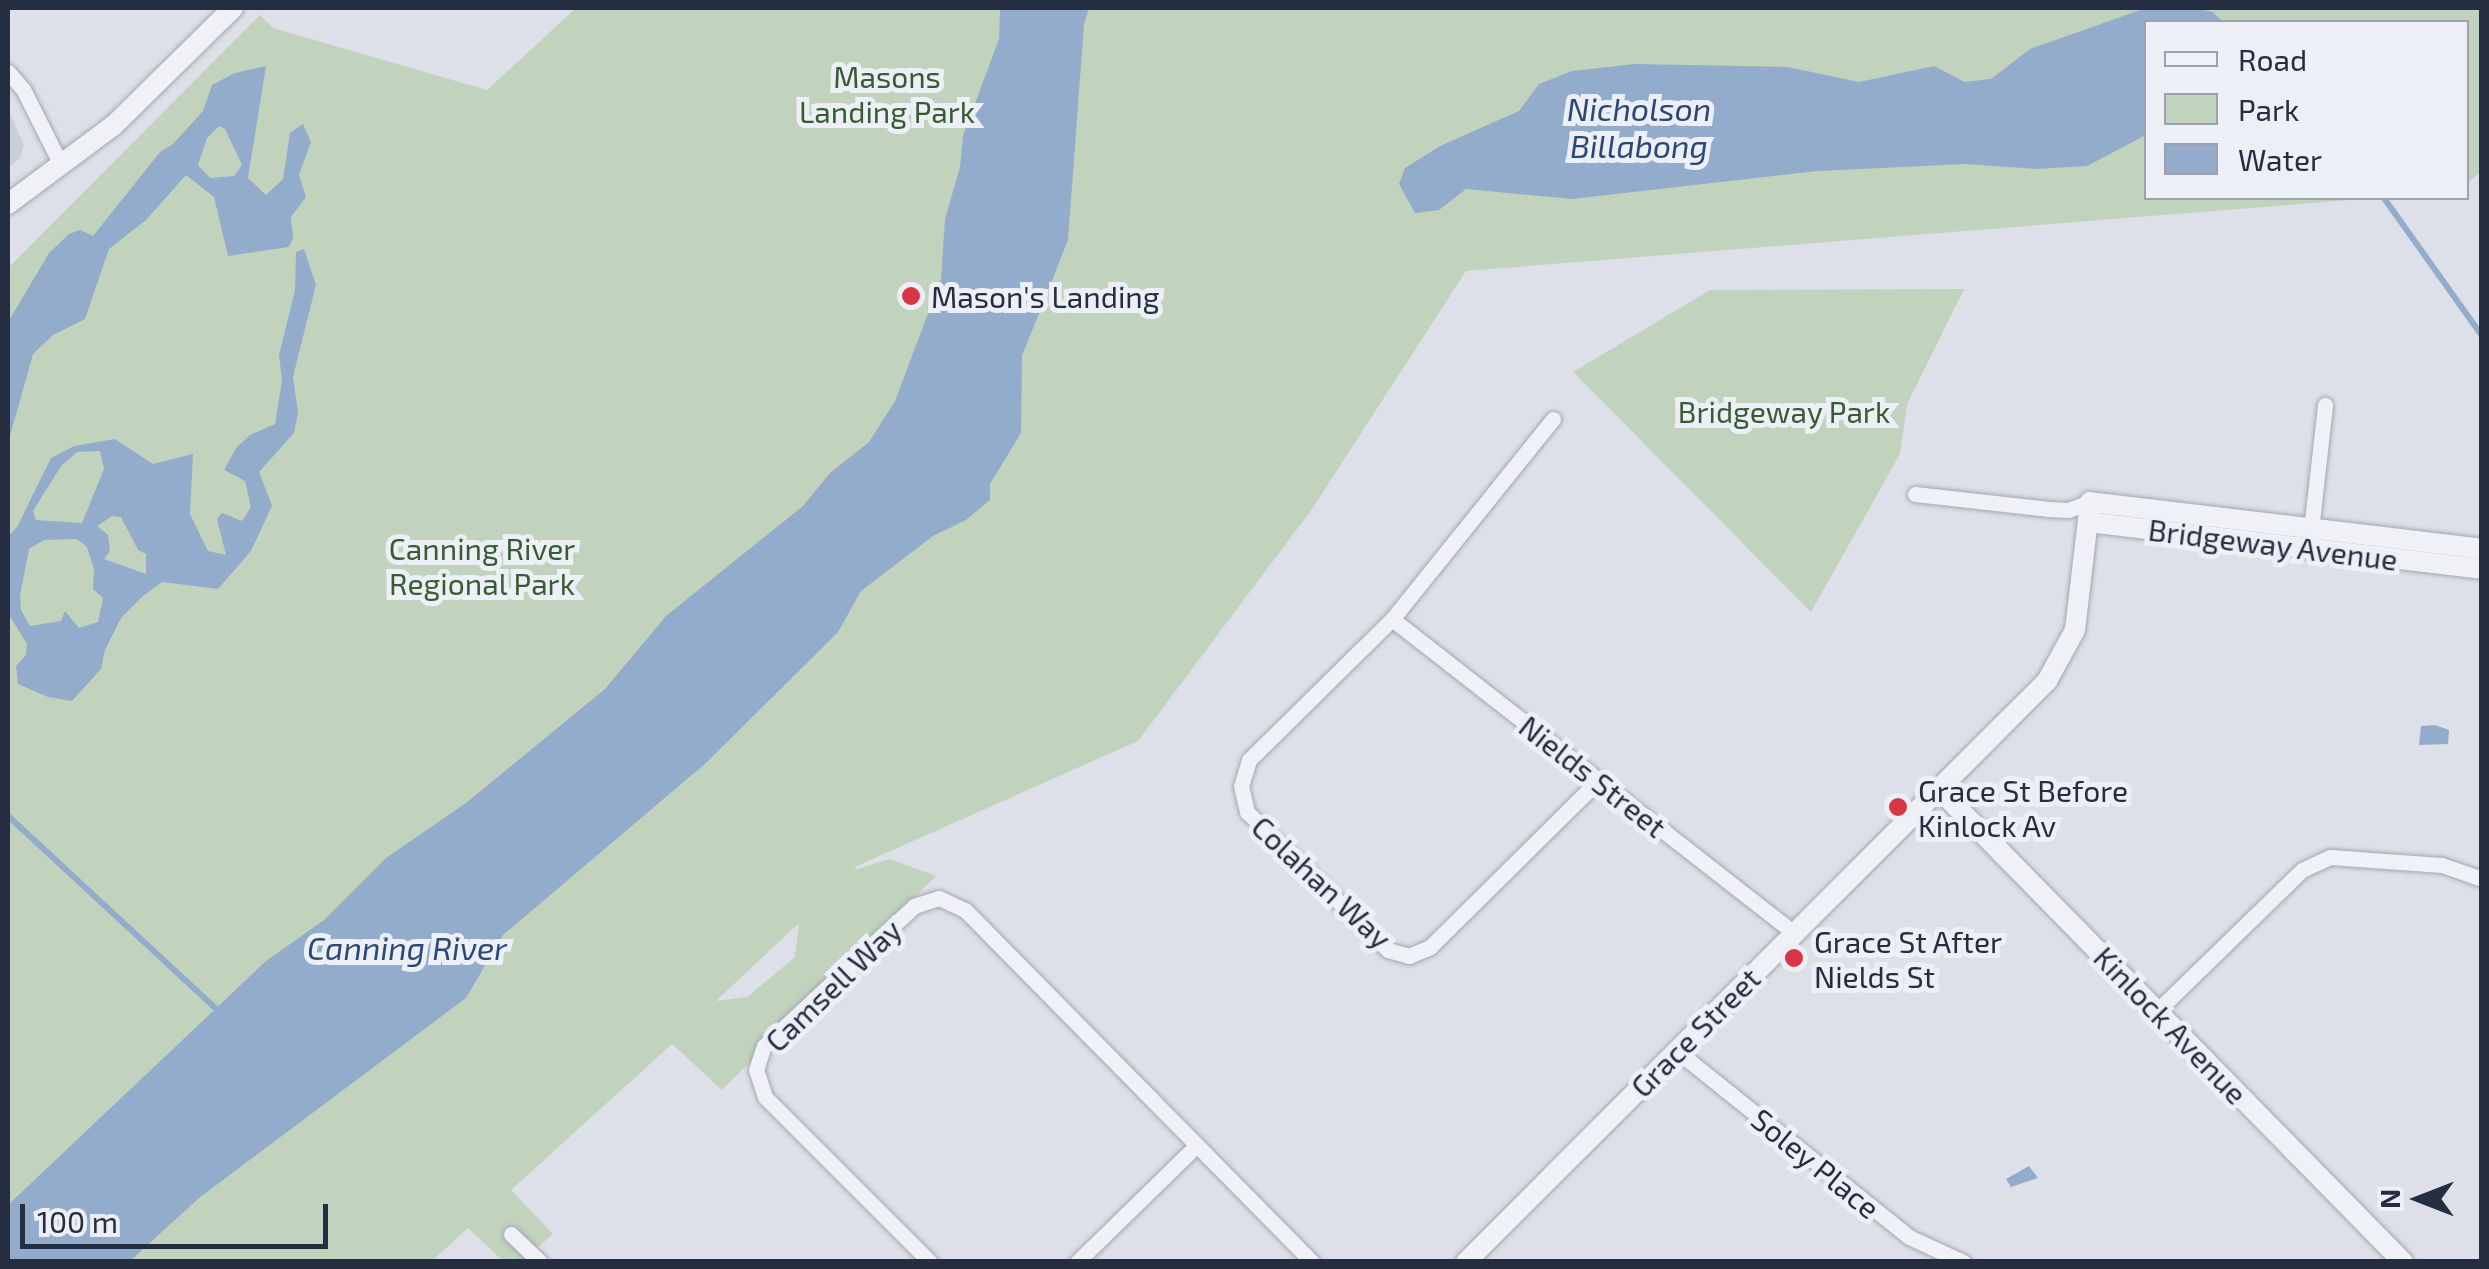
<!DOCTYPE html>
<html>
<head>
<meta charset="utf-8">
<style>
	body { margin:0 }
	#map { position:relative; width:2489px; height:1269px; overflow:hidden; background:#dde0e8; font-family:"Exo 2",sans-serif }
	div>[style] { position:absolute }
	.built>* { inset:0; background:#cacfda }
	.green>* { inset:0; background:#c1d3bd }
	.water>* { inset:0; background:#94accb }
	.stream>* { height:6px; margin:-3px; padding:0 3px; transform-origin:3px; border-radius:3px; background:#94accb }
	.roads { filter:drop-shadow(0 0 2px #a2a7b2) drop-shadow(0 0 2px #a2a7b2) }
	.minor>* { height:15px; margin:-7.5px; padding:0 7.5px; transform-origin:7.5px; border-radius:7.5px; background:#f0f1f6 }
	.tertiary>* { height:20px; margin:-10px; padding:0 10px; transform-origin:10px; border-radius:10px; background:#f0f1f6 }
	.dots>* { width:28px; height:28px; translate:-50% -50%; box-sizing:border-box; border:5px solid #eceff6; border-radius:50% }
	span { translate:-50% -50%; white-space:nowrap; text-align:center; line-height:1.15; -webkit-text-stroke:10px #eceff6; paint-order:stroke }
	.park-label { font-size:30px; color:#375c31 }
	.poi-label { font-size:30px; color:#252d40 }
	.left { translate:0 -50%; text-align:left }
	.street-label { font-size:30px; color:#252d40 }
	.water-label { font-size:32px; color:#2c4976; font-style:italic }
	.frame { position:absolute; inset:0; border:10px solid #252d40; pointer-events:none }
	.legend { position:absolute; left:2144px; top:20px; width:325px; height:180px; box-sizing:border-box; background:#eceff6; border:2px solid #9ca1ad; margin:0; padding:12px 18px; list-style:none; font-size:30px; color:#252d40 }
	.legend li { display:flex; align-items:center; gap:20px; height:50px }
	.legend b { width:50px; border:2px solid #9ca1ad }
	.north { position:absolute; left:2369px; top:1149px; width:100px; height:100px; -webkit-text-stroke:8px #eceff6; paint-order:stroke; rotate:270deg; font-size:28px; font-weight:700; line-height:40px; text-align:center; color:#252d40 }
	.north::after { content:''; display:block; margin:auto; width:35px; height:45px; background:#252d40; clip-path:polygon(50% 0,100% 100%,50% 72%,0 100%) }
	.scale { position:absolute; left:20px; top:1204px; width:308px; height:45px; box-sizing:border-box; border:5px solid #252d40; border-top:0; padding-left:12px; font-size:30px; line-height:35px; white-space:nowrap; color:#252d40; -webkit-text-stroke:8px #eceff6; paint-order:stroke }
</style>
</head>
<body>
<div id="map">
	<div class="built">
		<div style="clip-path:polygon(8px 109px,24px 145px,20px 158px,8px 169px)"></div>
	</div>
	<div class="green">
		<div style="clip-path:polygon(evenodd,576px 8px,2481px 8px,2481px 171px,2467px 184px,2466px 22px,2146px 22px,2146px 198px,2375px 198px,1466px 271px,1312px 509px,1138px 741px,857px 866px,854px 870px,890px 859px,936px 876px,722px 1090px,672px 1044px,511px 1190px,553px 1234px,522px 1261px,503px 1261px,468px 1228px,432px 1261px,8px 1261px,8px 268px,260px 15px,273px 28px,487px 90px,576px 8px,799px 923px,795px 957px,747px 997px,716px 1001px,799px 923px)"></div>
		<div style="clip-path:polygon(1964px 289px,1907px 404px,1900px 454px,1811px 612px,1573px 372px,1710px 290px)"></div>
	</div>
	<div class="water">
		<div style="clip-path:polygon(1000px 8px,1089px 8px,1084px 25px,1068px 240px,1022px 356px,1021px 433px,990px 484px,990px 500px,966px 520px,933px 536px,861px 591px,838px 632px,706px 763px,503px 935px,466px 998px,199px 1198px,130px 1261px,8px 1261px,8px 1205px,266px 961px,324px 920px,386px 858px,466px 803px,605px 689px,666px 616px,803px 506px,830px 473px,869px 442px,895px 401px,941px 279px,945px 219px,960px 167px,963px 136px,999px 39px)"></div>
		<div style="clip-path:polygon(2146px 8px,2195px 8px,2213px 12px,2223px 22px,2146px 22px,2146px 135px,2087px 166px,2036px 169px,1965px 164px,1818px 171px,1572px 199px,1466px 189px,1439px 210px,1415px 213px,1399px 184px,1405px 168px,1440px 146px,1519px 111px,1539px 84px,1572px 71px,1635px 64px,1788px 67px,1859px 82px,1934px 66px,1965px 82px,1991px 79px,2030px 49px)"></div>
		<div style="clip-path:polygon(evenodd,266px 66px,248px 178px,266px 195px,283px 179px,290px 133px,303px 124px,311px 142px,299px 175px,306px 197px,291px 217px,293px 238px,289px 247px,228px 256px,214px 197px,186px 175px,146px 220px,109px 249px,85px 319px,53px 335px,33px 354px,8px 443px,8px 322px,49px 253px,69px 234px,80px 230px,93px 236px,160px 152px,173px 144px,203px 111px,212px 85px,235px 73px,266px 66px,219px 126px,225px 129px,242px 165px,234px 176px,210px 178px,198px 165px,207px 138px,219px 126px)"></div>
		<div style="clip-path:polygon(evenodd,304px 249px,316px 285px,293px 377px,298px 413px,294px 433px,259px 472px,272px 506px,251px 551px,218px 589px,162px 582px,143px 596px,121px 618px,105px 650px,101px 669px,72px 701px,48px 697px,18px 684px,16px 666px,26px 655px,27px 644px,8px 613px,8px 537px,17px 527px,51px 458px,74px 446px,115px 439px,153px 464px,193px 454px,190px 514px,208px 551px,226px 555px,217px 519px,222px 513px,242px 521px,251px 507px,245px 481px,224px 470px,236px 448px,250px 435px,275px 424px,282px 381px,279px 355px,295px 290px,296px 252px,304px 249px,100px 451px,104px 469px,82px 523px,36px 520px,33px 511px,61px 466px,77px 452px,100px 451px,304px 249px,112px 516px,121px 517px,138px 550px,146px 554px,146px 574px,104px 559px,110px 551px,108px 535px,97px 526px,112px 516px,304px 249px,77px 539px,87px 547px,94px 570px,93px 589px,103px 598px,98px 622px,79px 628px,65px 611px,61px 621px,30px 626px,21px 610px,20px 596px,29px 549px,44px 540px,77px 539px)"></div>
		<div style="clip-path:polygon(2435px 725px,2449px 730px,2448px 744px,2419px 745px,2421px 726px)"></div>
		<div style="clip-path:polygon(2029px 1166px,2038px 1178px,2011px 1187px,2006px 1179px)"></div>
	</div>
	<div class="stream">
		<div style="left:2384px;top:198px;width:169px;rotate:54.6deg"></div>
		<div style="left:8px;top:816px;width:289px;rotate:42.8deg"></div>
	</div>
	<div class="roads">
		<div class="minor">
			<div style="left:8px;top:72px;width:23px;rotate:49deg"></div>
			<div style="left:23px;top:89px;width:83px;rotate:63.4deg"></div>
			<div style="left:1553px;top:419px;width:257px;rotate:128.8deg"></div>
			<div style="left:1392px;top:619px;width:201px;rotate:135.4deg"></div>
			<div style="left:1249px;top:760px;width:27px;rotate:107deg"></div>
			<div style="left:1241px;top:786px;width:27px;rotate:77deg"></div>
			<div style="left:1247px;top:812px;width:197px;rotate:44.4deg"></div>
			<div style="left:1388px;top:950px;width:22px;rotate:16deg"></div>
			<div style="left:1409px;top:956px;width:23px;rotate:-23deg"></div>
			<div style="left:1430px;top:947px;width:238px;rotate:-44.7deg"></div>
			<div style="left:1915px;top:494px;width:135px;rotate:6.4deg"></div>
			<div style="left:2049px;top:509px;width:19px;rotate:3deg"></div>
			<div style="left:2068px;top:510px;width:23px;rotate:-20deg"></div>
			<div style="left:2310px;top:539px;width:135px;rotate:-83.6deg"></div>
			<div style="left:1392px;top:619px;width:510px;rotate:37.99deg"></div>
			<div style="left:2157px;top:1011px;width:202px;rotate:-44.2deg"></div>
			<div style="left:2302px;top:870px;width:31px;rotate:-25deg"></div>
			<div style="left:2330px;top:857px;width:112px;rotate:4.1deg"></div>
			<div style="left:2442px;top:865px;width:42px;rotate:19.3deg"></div>
			<div style="left:1677px;top:1051px;width:297px;rotate:38.7deg"></div>
			<div style="left:1909px;top:1237px;width:60px;rotate:24.8deg"></div>
			<div style="left:511px;top:1234px;width:40px;rotate:44deg"></div>
			<div style="left:930px;top:1262px;width:233px;rotate:-135deg"></div>
			<div style="left:765px;top:1097px;width:28px;rotate:-108deg"></div>
			<div style="left:756px;top:1070px;width:25px;rotate:-72deg"></div>
			<div style="left:764px;top:1046px;width:205px;rotate:-43deg"></div>
			<div style="left:914px;top:906px;width:26px;rotate:-18deg"></div>
			<div style="left:939px;top:898px;width:29px;rotate:25deg"></div>
			<div style="left:965px;top:910px;width:494px;rotate:45.4deg"></div>
			<div style="left:1077px;top:1262px;width:166px;rotate:-44.3deg"></div>
		</div>
		<div class="tertiary">
			<div style="left:8px;top:204px;width:132px;rotate:-36.7deg"></div>
			<div style="left:114px;top:125px;width:167px;rotate:-44.5deg"></div>
			<div style="left:2088px;top:522px;width:397px;rotate:6.8deg"></div>
			<div style="left:1939px;top:789px;width:663px;rotate:45.55deg"></div>
			<div style="left:1466px;top:1262px;width:822px;rotate:-45deg"></div>
			<div style="left:2047px;top:681px;width:58px;rotate:-61.2deg"></div>
			<div style="left:2075px;top:630px;width:129px;rotate:-83.3deg"></div>
			<div style="left:2090px;top:502px;width:395px;rotate:6.8deg"></div>
		</div>
	</div>
	<div class="dots">
		<div style="left:911px;top:296px;background:#d83645"></div>
		<div style="left:1898px;top:807px;background:#d83645"></div>
		<div style="left:1794px;top:958px;background:#d83645"></div>
	</div>
	<div class="park-label">
		<span style="left:887px;top:93px">Masons<br>Landing Park</span>
		<span style="left:1784px;top:411px">Bridgeway Park</span>
		<span style="left:482px;top:565px">Canning River<br>Regional Park</span>
	</div>
	<div class="poi-label">
		<span class="left" style="left:931px;top:296px">Mason's Landing</span>
		<span class="left" style="left:1918px;top:807px">Grace St Before<br>Kinlock Av</span>
		<span class="left" style="left:1814px;top:958px">Grace St After<br>Nields St</span>
	</div>
	<div class="street-label">
		<span style="left:2273px;top:544px;rotate:7deg">Bridgeway Avenue</span>
		<span style="left:1593px;top:776px;rotate:38deg">Nields Street</span>
		<span style="left:1322px;top:882px;rotate:43deg">Colahan Way</span>
		<span style="left:833px;top:985px;rotate:-44deg">Camsell Way</span>
		<span style="left:2171px;top:1025px;rotate:46deg">Kinlock Avenue</span>
		<span style="left:1695px;top:1032px;rotate:-45deg">Grace Street</span>
		<span style="left:1816px;top:1163px;rotate:39deg">Soley Place</span>
	</div>
	<div class="water-label">
		<span style="left:1639px;top:127px">Nicholson<br>Billabong</span>
		<span style="left:407px;top:947px">Canning River</span>
	</div>
	<div class="frame"></div>
	<ul class="legend">
	<li><b style="height:12px;background:#f0f1f6"></b>Road</li>
	<li><b style="height:28px;background:#c1d3bd"></b>Park</li>
	<li><b style="height:28px;background:#94accb"></b>Water</li>
	</ul>
	<div class="north">N</div>
	<div class="scale">100 m</div>
</div>
</body>
</html>
